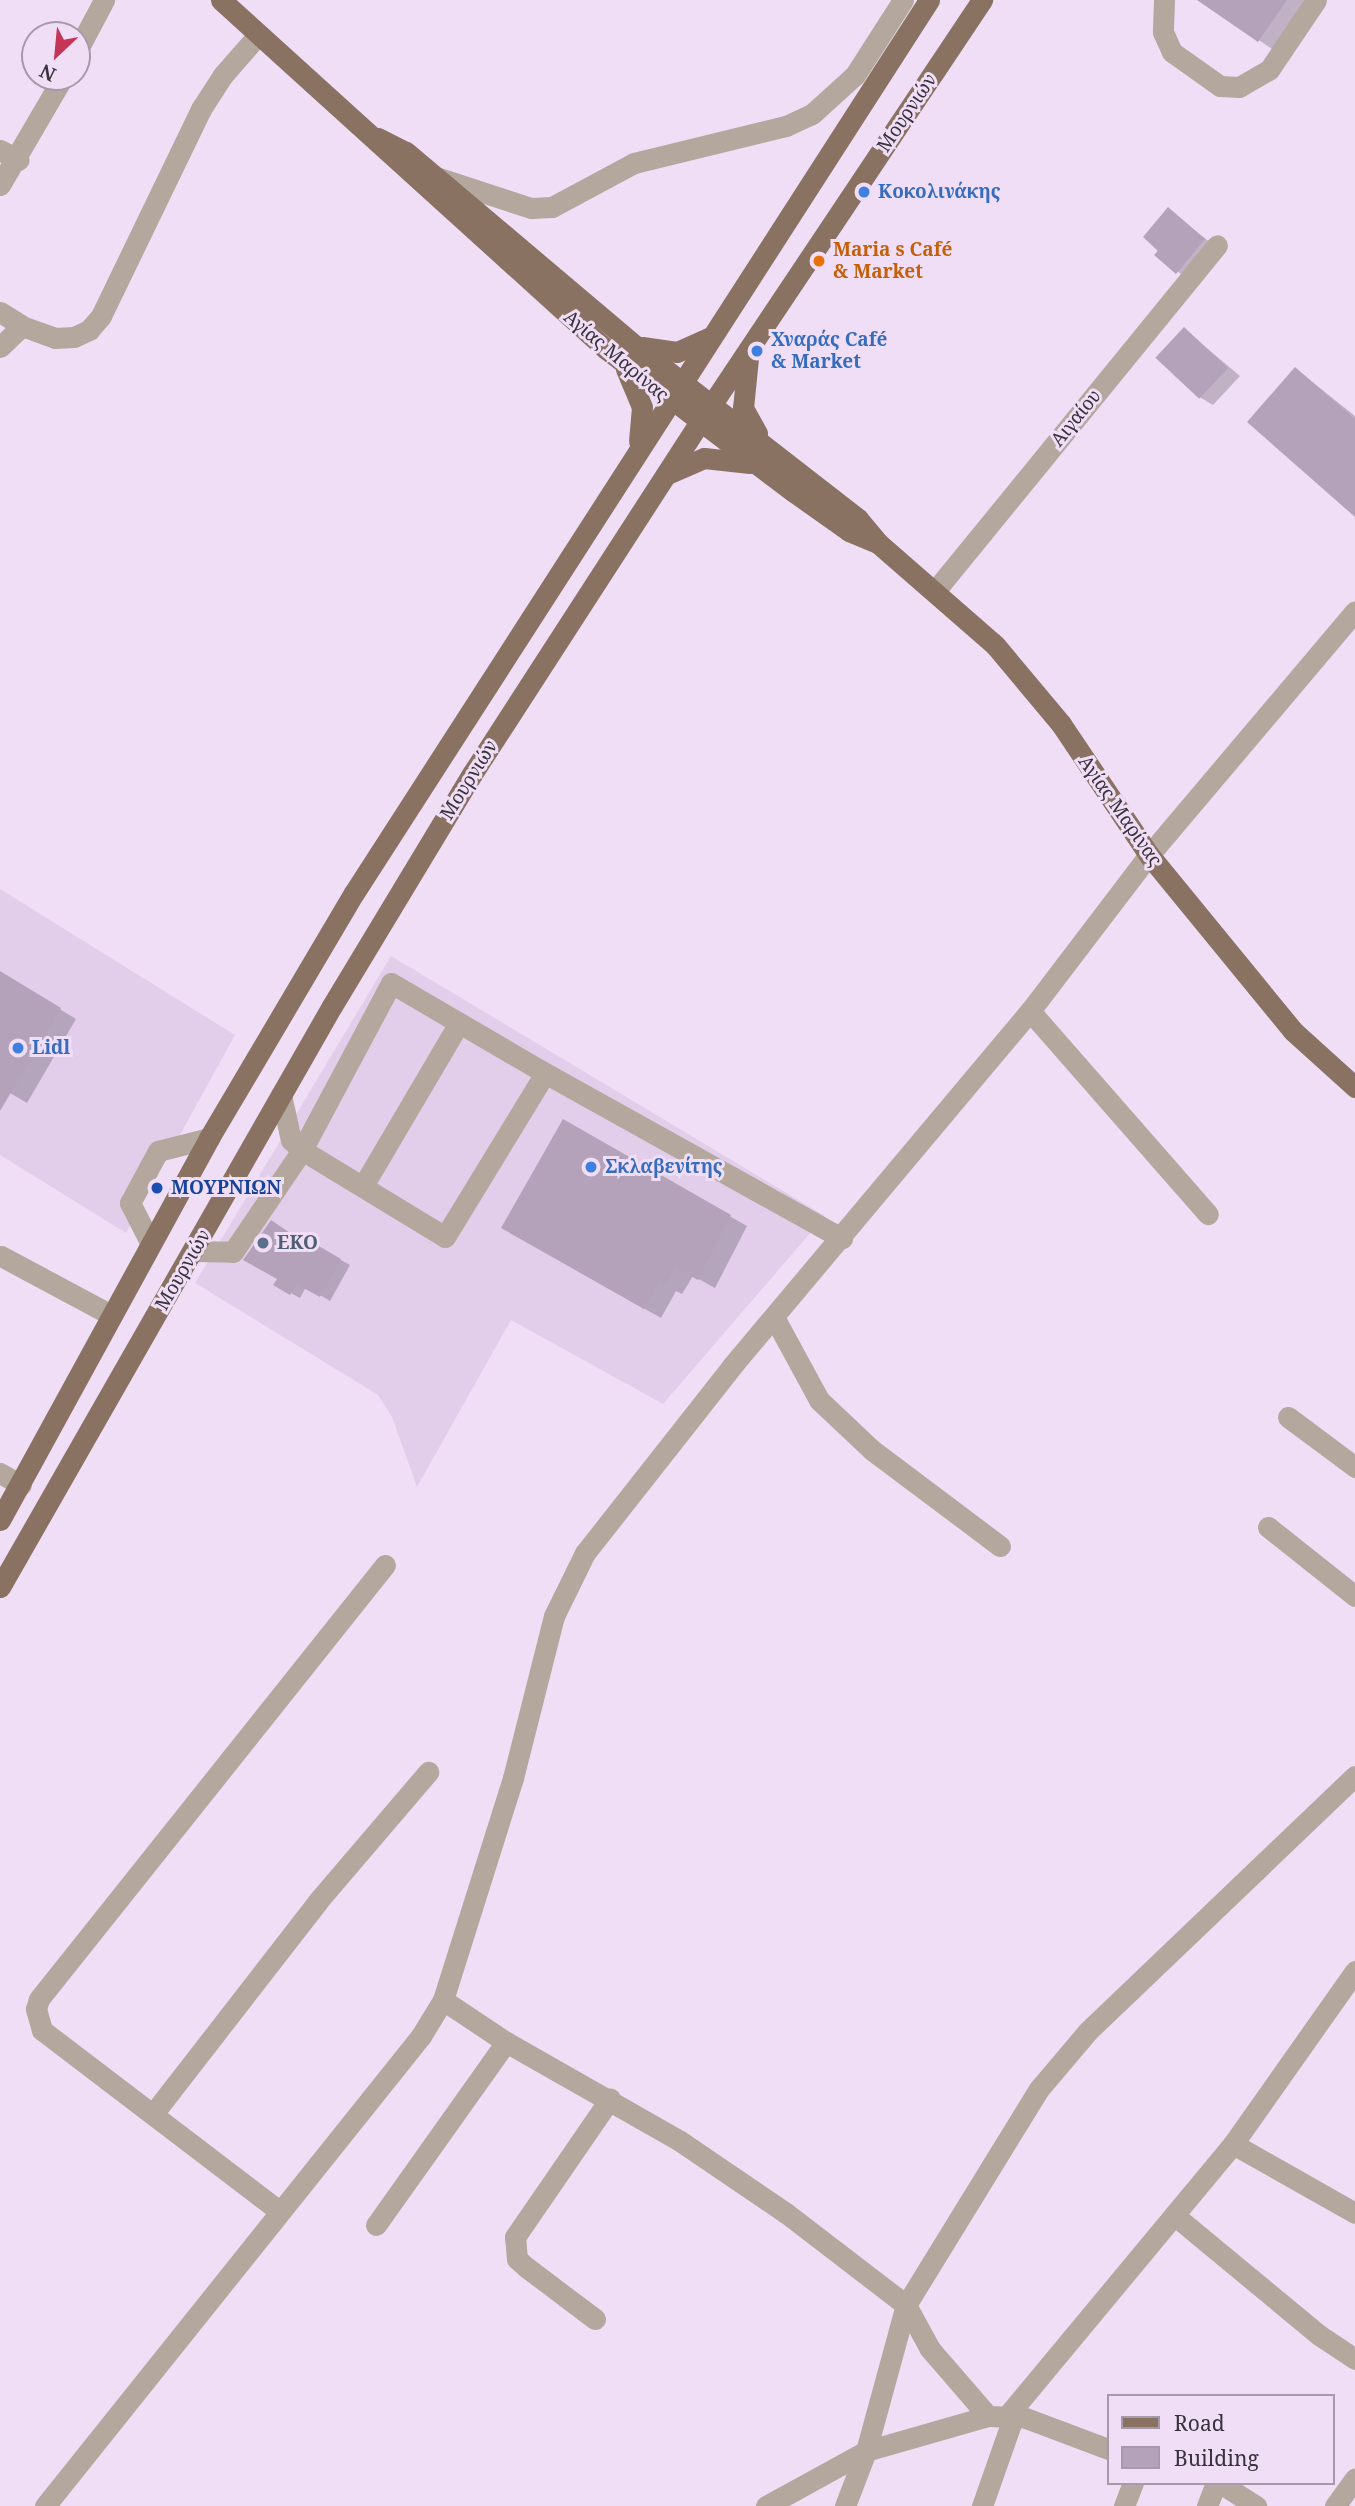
<!DOCTYPE html>
<html>
<head>
<meta charset="utf-8">
<style>
	body { margin:0 }
	#map { position:relative; width:1355px; height:2506px; overflow:hidden; background:#f0def7; font-family:"Noto Serif",serif }
	div>[style] { position:absolute }
	.built>* { inset:0; background:#e2ceeb }
	.shadow>* { inset:0; background:#0003 }
	.building>* { inset:0; background:#b3a2b9; transform-origin:0 0 }
	.minor>* { height:21px; margin:-10.5px; padding:0 10.5px; transform-origin:10.5px; border-radius:10.5px; background:#b4a79e }
	.major>* { height:21px; margin:-10.5px; padding:0 10.5px; transform-origin:10.5px; border-radius:10.5px; background:#8a7263 }
	.dots>* { width:19px; height:19px; translate:-50% -50%; box-sizing:border-box; border:4px solid #f0def7; border-radius:50% }
	span { translate:-50% -50%; white-space:nowrap; text-align:center; line-height:1.15; -webkit-text-stroke:6px #f0def7; paint-order:stroke }
	.street-label { font-size:19px; color:#38323b }
	.shop-label { font-size:19px; color:#366cbe; font-weight:700 }
	.left { translate:0 -50%; text-align:left }
	.food-label { font-size:19px; color:#c56008; font-weight:700 }
	.transit-label { font-size:19px; color:#164399; font-weight:700 }
	.service-label { font-size:19px; color:#4e5e75; font-weight:700 }
	.legend { position:absolute; left:1107px; top:2394px; width:228px; height:91px; box-sizing:border-box; background:#f0def7; border:2px solid #a699ac; margin:0; padding:9px 12px; list-style:none; font-size:21px; color:#38323b }
	.legend li { display:flex; align-items:center; gap:14px; height:35px }
	.legend b { width:35px; border:2px solid #a699ac }
	.north { position:absolute; left:21px; top:21px; width:70px; height:70px; box-sizing:border-box; background:#f0def7; border:2px solid #a699ac; border-radius:50%; rotate:206deg; font-size:19px; font-weight:700; line-height:28px; text-align:center; color:#38323b }
	.north::after { content:''; display:block; margin:auto; width:24px; height:32px; background:#c53555; clip-path:polygon(50% 0,100% 100%,50% 72%,0 100%) }
</style>
</head>
<body>
<div id="map">
	<div class="built">
		<div style="clip-path:polygon(0 889px,235px 1035px,126px 1233px,0 1155px)"></div>
		<div style="clip-path:polygon(391px 956px,825px 1216px,663px 1404px,511px 1320px,417px 1487px,392px 1417px,378px 1395px,195px 1283px)"></div>
	</div>
	<div class="shadow">
		<div style="clip-path:polygon(1200px 0,1311px 0,1275px 51px)"></div>
		<div style="clip-path:polygon(1169px 210px,1216px 247px,1189px 280px,1156px 255px)"></div>
		<div style="clip-path:polygon(1184px 329px,1240px 376px,1213px 405px,1201px 398px)"></div>
		<div style="clip-path:polygon(1296px 369px,1355px 416px,1355px 514px)"></div>
		<div style="clip-path:polygon(0 973px,76px 1019px,27px 1103px,0 1087px)"></div>
		<div style="clip-path:polygon(563px 1122px,747px 1226px,715px 1288px,693px 1276px,682px 1294px,676px 1291px,661px 1318px,503px 1228px)"></div>
		<div style="clip-path:polygon(317px 1247px,350px 1265px,330px 1301px,306px 1287px,300px 1298px,276px 1285px)"></div>
	</div>
	<div class="building">
		<div style="clip-path:polygon(1197px 0,1287px 0,1258px 42px)"></div>
		<div style="clip-path:polygon(1168px 207px,1205px 239px,1176px 274px,1154px 255px,1158px 251px,1143px 237px)"></div>
		<div style="left:1184px;top:327px;width:60px;height:42px;rotate:43deg"></div>
		<div style="clip-path:polygon(1295px 367px,1355px 419px,1355px 517px,1247px 422px)"></div>
		<div style="clip-path:polygon(0 971px,61px 1008px,0 1111px)"></div>
		<div style="clip-path:polygon(563px 1119px,731px 1215px,698px 1280px,675px 1267px,665px 1286px,659px 1282px,644px 1309px,501px 1228px)"></div>
		<div style="clip-path:polygon(271px 1220px,314px 1249px,317px 1245px,341px 1259px,320px 1297px,296px 1284px,290px 1295px,273px 1285px,277px 1279px,243px 1260px)"></div>
	</div>
	<div class="minor">
		<div style="left:1164px;top:0;width:32px;rotate:92deg"></div>
		<div style="left:1163px;top:32px;width:22px;rotate:66deg"></div>
		<div style="left:1172px;top:52px;width:59px;rotate:35.3deg"></div>
		<div style="left:1220px;top:86px;width:19px;rotate:3deg"></div>
		<div style="left:1239px;top:87px;width:34px;rotate:-30deg"></div>
		<div style="left:1269px;top:70px;width:84px;rotate:-56.1deg"></div>
		<div style="left:77px;top:51px;width:58px;rotate:-62.1deg"></div>
		<div style="left:0;top:150px;width:21px;rotate:28deg"></div>
		<div style="left:439px;top:178px;width:97px;rotate:18.1deg"></div>
		<div style="left:531px;top:208px;width:21px;rotate:-3deg"></div>
		<div style="left:552px;top:207px;width:93px;rotate:-28.2deg"></div>
		<div style="left:634px;top:163px;width:156px;rotate:-13.7deg"></div>
		<div style="left:786px;top:126px;width:29px;rotate:-25deg"></div>
		<div style="left:812px;top:114px;width:58px;rotate:-42.2deg"></div>
		<div style="left:855px;top:75px;width:89px;rotate:-57.4deg"></div>
		<div style="left:0;top:185px;width:125px;rotate:-59.7deg"></div>
		<div style="left:0;top:312px;width:26px;rotate:32deg"></div>
		<div style="left:0;top:347px;width:30px;rotate:-44deg"></div>
		<div style="left:22px;top:326px;width:35px;rotate:20deg"></div>
		<div style="left:55px;top:338px;width:19px;rotate:-3deg"></div>
		<div style="left:74px;top:337px;width:17px;rotate:-25deg"></div>
		<div style="left:89px;top:330px;width:18px;rotate:-49deg"></div>
		<div style="left:101px;top:316px;width:230px;rotate:-64.2deg"></div>
		<div style="left:201px;top:109px;width:40px;rotate:-57.1deg"></div>
		<div style="left:223px;top:75px;width:53px;rotate:-48.8deg"></div>
		<div style="left:935px;top:591px;width:446px;rotate:-50.8deg"></div>
		<div style="left:1030px;top:1011px;width:270px;rotate:48.8deg"></div>
		<div style="left:281px;top:1095px;width:46px;rotate:77.5deg"></div>
		<div style="left:291px;top:1140px;width:15px;rotate:42deg"></div>
		<div style="left:302px;top:1150px;width:167px;rotate:31.3deg"></div>
		<div style="left:445px;top:1237px;width:192px;rotate:-58.6deg"></div>
		<div style="left:545px;top:1073px;width:340px;rotate:29.1deg"></div>
		<div style="left:363px;top:1186px;width:189px;rotate:-59.5deg"></div>
		<div style="left:150px;top:1242px;width:44px;rotate:-117.1deg"></div>
		<div style="left:130px;top:1203px;width:59px;rotate:-61.7deg"></div>
		<div style="left:158px;top:1151px;width:53px;rotate:-14.3deg"></div>
		<div style="left:194px;top:1251px;width:39px;rotate:1deg"></div>
		<div style="left:233px;top:1252px;width:123px;rotate:-55.9deg"></div>
		<div style="left:302px;top:1150px;width:189px;rotate:-61.9deg"></div>
		<div style="left:391px;top:983px;width:178px;rotate:30.3deg"></div>
		<div style="left:1px;top:1256px;width:125px;rotate:28.2deg"></div>
		<div style="left:774px;top:1317px;width:94px;rotate:61.5deg"></div>
		<div style="left:819px;top:1400px;width:73px;rotate:43.3deg"></div>
		<div style="left:872px;top:1450px;width:160px;rotate:36.9deg"></div>
		<div style="left:1288px;top:1417px;width:84px;rotate:36.7deg"></div>
		<div style="left:0;top:1473px;width:24px;rotate:30deg"></div>
		<div style="left:1268px;top:1527px;width:111px;rotate:38.4deg"></div>
		<div style="left:443px;top:2000px;width:76px;rotate:33.7deg"></div>
		<div style="left:506px;top:2042px;width:200px;rotate:29.6deg"></div>
		<div style="left:680px;top:2141px;width:128px;rotate:34.2deg"></div>
		<div style="left:786px;top:2213px;width:151px;rotate:37.5deg"></div>
		<div style="left:906px;top:2305px;width:50px;rotate:61.4deg"></div>
		<div style="left:930px;top:2349px;width:89px;rotate:49.1deg"></div>
		<div style="left:153px;top:2114px;width:269px;rotate:-52.2deg"></div>
		<div style="left:318px;top:1901px;width:170px;rotate:-49.5deg"></div>
		<div style="left:1233px;top:2144px;width:140px;rotate:29.5deg"></div>
		<div style="left:278px;top:2210px;width:297px;rotate:-142.7deg"></div>
		<div style="left:42px;top:2030px;width:22px;rotate:-106deg"></div>
		<div style="left:36px;top:2009px;width:10px;rotate:-73deg"></div>
		<div style="left:39px;top:1999px;width:555px;rotate:-51.44deg"></div>
		<div style="left:1174px;top:2215px;width:188px;rotate:39.6deg"></div>
		<div style="left:1319px;top:2335px;width:43px;rotate:33.7deg"></div>
		<div style="left:376px;top:2225px;width:224px;rotate:-54.6deg"></div>
		<div style="left:595px;top:2319px;width:86px;rotate:-143deg"></div>
		<div style="left:526px;top:2267px;width:12px;rotate:-138deg"></div>
		<div style="left:517px;top:2259px;width:22px;rotate:-95deg"></div>
		<div style="left:515px;top:2237px;width:168px;rotate:-55.5deg"></div>
		<div style="left:1008px;top:2415px;width:352px;rotate:-50.3deg"></div>
		<div style="left:1233px;top:2144px;width:212px;rotate:-54.8deg"></div>
		<div style="left:1220px;top:2483px;width:43px;rotate:32.6deg"></div>
		<div style="left:45px;top:2506px;width:602px;rotate:-51.34deg"></div>
		<div style="left:421px;top:2036px;width:42px;rotate:-58.6deg"></div>
		<div style="left:443px;top:2000px;width:233px;rotate:-72.5deg"></div>
		<div style="left:513px;top:1778px;width:167px;rotate:-75.8deg"></div>
		<div style="left:554px;top:1616px;width:70px;rotate:-63.8deg"></div>
		<div style="left:585px;top:1553px;width:238px;rotate:-51.8deg"></div>
		<div style="left:732px;top:1366px;width:463px;rotate:-50deg"></div>
		<div style="left:1030px;top:1011px;width:196px;rotate:-52.7deg"></div>
		<div style="left:1149px;top:855px;width:319px;rotate:-49.8deg"></div>
		<div style="left:766px;top:2506px;width:114px;rotate:-28.8deg"></div>
		<div style="left:866px;top:2451px;width:127px;rotate:-16deg"></div>
		<div style="left:988px;top:2416px;width:35px;rotate:2deg"></div>
		<div style="left:1023px;top:2417px;width:91px;rotate:20.6deg"></div>
		<div style="left:845px;top:2506px;width:59px;rotate:-69.1deg"></div>
		<div style="left:866px;top:2451px;width:151px;rotate:-74.7deg"></div>
		<div style="left:906px;top:2305px;width:254px;rotate:-58.4deg"></div>
		<div style="left:1039px;top:2089px;width:76px;rotate:-49.8deg"></div>
		<div style="left:1088px;top:2031px;width:369px;rotate:-43.7deg"></div>
		<div style="left:982px;top:2506px;width:96px;rotate:-70.6deg"></div>
		<div style="left:1124px;top:2506px;width:25px;rotate:-69deg"></div>
		<div style="left:1207px;top:2506px;width:25px;rotate:-69deg"></div>
		<div style="left:1335px;top:2506px;width:34px;rotate:-54deg"></div>
	</div>
	<div class="major">
		<div style="left:221px;top:0;width:520px;rotate:42.19deg"></div>
		<div style="left:606px;top:349px;width:236px;rotate:37.3deg"></div>
		<div style="left:794px;top:492px;width:67px;rotate:35.3deg"></div>
		<div style="left:849px;top:531px;width:28px;rotate:23deg"></div>
		<div style="left:378px;top:138px;width:31px;rotate:27deg"></div>
		<div style="left:406px;top:152px;width:299px;rotate:40.2deg"></div>
		<div style="left:634px;top:345px;width:284px;rotate:37.8deg"></div>
		<div style="left:858px;top:519px;width:31px;rotate:50deg"></div>
		<div style="left:878px;top:543px;width:155px;rotate:41.1deg"></div>
		<div style="left:995px;top:645px;width:103px;rotate:50.1deg"></div>
		<div style="left:1061px;top:724px;width:158px;rotate:56.1deg"></div>
		<div style="left:1149px;top:855px;width:227px;rotate:50.7deg"></div>
		<div style="left:1293px;top:1031px;width:84px;rotate:42.1deg"></div>
		<div style="left:642px;top:347px;width:35px;rotate:8deg"></div>
		<div style="left:677px;top:352px;width:36px;rotate:-24deg"></div>
		<div style="left:748px;top:358px;width:50px;rotate:95.7deg"></div>
		<div style="left:743px;top:408px;width:29px;rotate:61deg"></div>
		<div style="left:626px;top:369px;width:41px;rotate:67.2deg"></div>
		<div style="left:642px;top:407px;width:34px;rotate:95deg"></div>
		<div style="left:667px;top:474px;width:40px;rotate:-23.4deg"></div>
		<div style="left:704px;top:458px;width:46px;rotate:6.2deg"></div>
		<div style="left:0;top:1520px;width:435px;rotate:-61.3deg"></div>
		<div style="left:209px;top:1138px;width:285px;rotate:-59.4deg"></div>
		<div style="left:354px;top:893px;width:1062px;rotate:-57.22deg"></div>
		<div style="left:0;top:1587px;width:669px;rotate:-60.26deg"></div>
		<div style="left:332px;top:1006px;width:271px;rotate:-58.9deg"></div>
		<div style="left:472px;top:774px;width:419px;rotate:-57.1deg"></div>
		<div style="left:700px;top:422px;width:508px;rotate:-56.25deg"></div>
	</div>
	<div class="dots">
		<div style="left:864px;top:192px;background:#3f7fe0"></div>
		<div style="left:819px;top:261px;background:#e8710a"></div>
		<div style="left:757px;top:351px;background:#3f7fe0"></div>
		<div style="left:18px;top:1048px;background:#3f7fe0"></div>
		<div style="left:591px;top:1167px;background:#3f7fe0"></div>
		<div style="left:157px;top:1188px;background:#1a4fb4"></div>
		<div style="left:263px;top:1243px;background:#5c6f8a"></div>
	</div>
	<div class="street-label">
		<span style="left:907px;top:113px;rotate:-56deg">Μουρνιών</span>
		<span style="left:616px;top:356px;rotate:40deg">Αγίας Μαρίνας</span>
		<span style="left:1076px;top:418px;rotate:-51deg">Αιγαίου</span>
		<span style="left:469px;top:780px;rotate:-58deg">Μουρνιών</span>
		<span style="left:1120px;top:811px;rotate:55deg">Αγίας Μαρίνας</span>
		<span style="left:183px;top:1270px;rotate:-60deg">Μουρνιών</span>
	</div>
	<div class="shop-label">
		<span class="left" style="left:878px;top:192px">Κοκολινάκης</span>
		<span class="left" style="left:771px;top:351px">Χναράς Café<br>&amp; Market</span>
		<span class="left" style="left:32px;top:1048px">Lidl</span>
		<span class="left" style="left:605px;top:1167px">Σκλαβενίτης</span>
	</div>
	<div class="food-label">
		<span class="left" style="left:833px;top:261px">Maria s Café<br>&amp; Market</span>
	</div>
	<div class="transit-label">
		<span class="left" style="left:171px;top:1188px">ΜΟΥΡΝΙΩΝ</span>
	</div>
	<div class="service-label">
		<span class="left" style="left:277px;top:1243px">EKO</span>
	</div>
	<ul class="legend">
	<li><b style="height:9px;background:#8a7263"></b>Road</li>
	<li><b style="height:19px;background:#b3a2b9"></b>Building</li>
	</ul>
	<div class="north">N</div>
</div>
</body>
</html>
